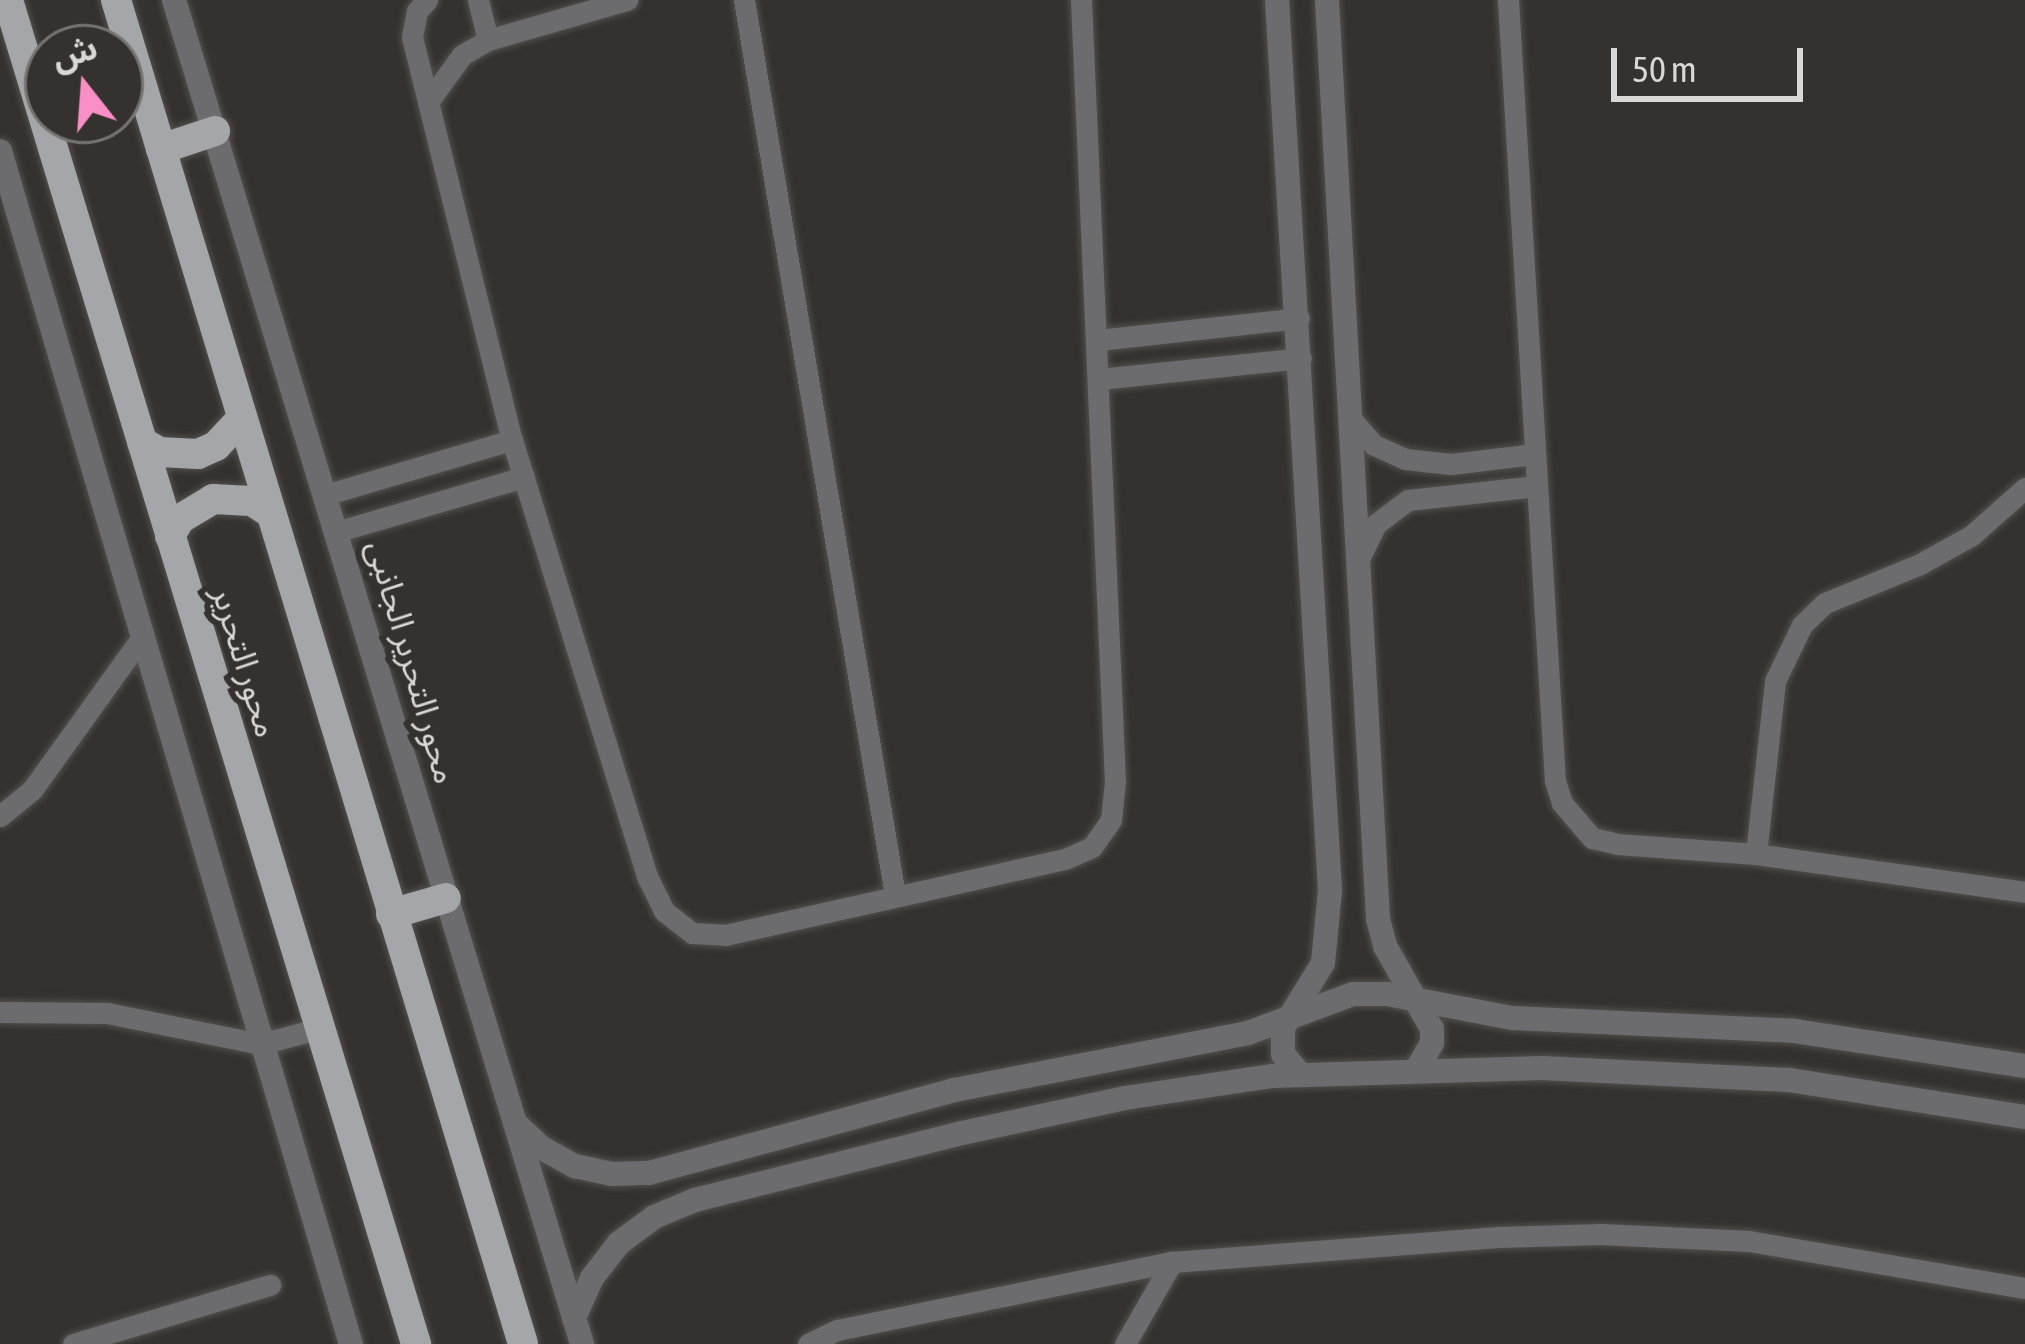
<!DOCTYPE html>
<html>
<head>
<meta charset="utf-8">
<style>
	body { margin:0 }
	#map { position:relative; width:2025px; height:1344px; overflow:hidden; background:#34312e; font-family:"Asap Condensed","Noto Sans Arabic",sans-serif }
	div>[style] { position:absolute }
	.roads { filter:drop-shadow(0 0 3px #524f4c) drop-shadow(0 0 3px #524f4c) }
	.minor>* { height:21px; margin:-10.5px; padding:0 10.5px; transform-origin:10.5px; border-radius:10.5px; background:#6c6c6e }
	.tertiary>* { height:24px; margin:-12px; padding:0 12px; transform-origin:12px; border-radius:12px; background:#6c6c6e }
	.primary>* { height:30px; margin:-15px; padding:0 15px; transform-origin:15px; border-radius:15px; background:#a5a6aa }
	span { translate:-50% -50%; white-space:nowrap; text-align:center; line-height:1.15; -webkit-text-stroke:12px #34312e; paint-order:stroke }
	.street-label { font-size:33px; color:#dad8d6 }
	.north { position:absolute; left:24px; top:24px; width:120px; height:120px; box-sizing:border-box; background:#34312e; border:3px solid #767471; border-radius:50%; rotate:343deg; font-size:33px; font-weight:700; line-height:48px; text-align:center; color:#dad8d6 }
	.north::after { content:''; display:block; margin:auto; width:42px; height:54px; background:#fa8fc7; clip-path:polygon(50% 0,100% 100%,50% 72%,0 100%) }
	.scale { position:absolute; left:1611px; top:48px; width:192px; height:54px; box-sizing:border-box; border:6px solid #dad8d6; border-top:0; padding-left:15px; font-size:36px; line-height:42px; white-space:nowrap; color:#dad8d6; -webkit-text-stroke:9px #34312e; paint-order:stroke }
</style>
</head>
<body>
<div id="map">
	<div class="roads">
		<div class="minor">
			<div style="left:427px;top:0;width:15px;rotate:132deg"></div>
			<div style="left:417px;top:11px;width:26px;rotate:101deg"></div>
			<div style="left:412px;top:37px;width:415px;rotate:76.1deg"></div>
			<div style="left:512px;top:440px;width:459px;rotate:72.8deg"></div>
			<div style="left:648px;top:878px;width:37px;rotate:64deg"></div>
			<div style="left:664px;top:911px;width:36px;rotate:38deg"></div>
			<div style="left:692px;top:933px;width:33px;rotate:3deg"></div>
			<div style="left:725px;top:935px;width:348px;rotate:-12.6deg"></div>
			<div style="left:1065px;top:859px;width:30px;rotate:-24deg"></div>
			<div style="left:1092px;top:847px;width:33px;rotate:-55deg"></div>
			<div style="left:1111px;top:820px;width:38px;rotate:-84deg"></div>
			<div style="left:1115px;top:782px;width:783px;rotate:-92.49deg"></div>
			<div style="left:478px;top:0;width:41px;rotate:76deg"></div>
			<div style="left:744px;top:0;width:908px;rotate:80.42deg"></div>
			<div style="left:1508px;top:0;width:782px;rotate:86.56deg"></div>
			<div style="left:1555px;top:781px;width:23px;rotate:72deg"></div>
			<div style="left:1562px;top:803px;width:46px;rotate:49.4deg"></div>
			<div style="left:1592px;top:838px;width:26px;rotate:13deg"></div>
			<div style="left:1617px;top:844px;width:139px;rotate:4.1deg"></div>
			<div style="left:1756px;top:854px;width:272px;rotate:8deg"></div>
			<div style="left:428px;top:102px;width:58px;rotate:-54.1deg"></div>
			<div style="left:462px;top:55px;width:30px;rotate:-30deg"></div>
			<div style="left:488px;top:40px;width:145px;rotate:-16.1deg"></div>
			<div style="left:1098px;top:340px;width:202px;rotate:-6.2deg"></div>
			<div style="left:1099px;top:379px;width:203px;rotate:-5.9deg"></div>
			<div style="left:1352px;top:420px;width:33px;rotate:49deg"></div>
			<div style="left:1374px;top:445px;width:34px;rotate:24deg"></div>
			<div style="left:1405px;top:459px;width:46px;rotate:6.2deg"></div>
			<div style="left:1451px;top:464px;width:85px;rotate:-6.8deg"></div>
			<div style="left:328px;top:494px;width:192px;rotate:-16.4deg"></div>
			<div style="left:339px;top:531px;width:193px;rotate:-16.3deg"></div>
			<div style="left:1359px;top:559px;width:39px;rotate:-64deg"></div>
			<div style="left:1376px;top:524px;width:40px;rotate:-37deg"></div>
			<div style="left:1408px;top:500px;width:130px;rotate:-6.2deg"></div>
			<div style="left:0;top:816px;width:41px;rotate:-39.1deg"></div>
			<div style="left:32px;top:790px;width:188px;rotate:-54.3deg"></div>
			<div style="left:1756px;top:854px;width:174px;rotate:-83.7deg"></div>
			<div style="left:1775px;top:681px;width:62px;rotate:-64.3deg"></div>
			<div style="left:1802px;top:625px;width:32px;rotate:-44deg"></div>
			<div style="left:1825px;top:603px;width:103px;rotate:-22.3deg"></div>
			<div style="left:1920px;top:564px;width:60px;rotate:-29.1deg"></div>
			<div style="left:1972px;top:535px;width:71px;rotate:-41.6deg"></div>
			<div style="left:0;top:1012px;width:107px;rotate:0.5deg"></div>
			<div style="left:107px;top:1013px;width:157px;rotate:11.4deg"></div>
			<div style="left:261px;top:1044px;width:61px;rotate:-15.2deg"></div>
			<div style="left:73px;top:1344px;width:206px;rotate:-16.7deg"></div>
			<div style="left:808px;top:1344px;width:32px;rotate:-26deg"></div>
			<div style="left:837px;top:1330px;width:342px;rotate:-11.5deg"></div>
			<div style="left:1172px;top:1262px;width:327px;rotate:-4.4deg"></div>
			<div style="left:1498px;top:1237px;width:103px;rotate:-1.7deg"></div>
			<div style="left:1601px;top:1234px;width:148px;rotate:2.7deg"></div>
			<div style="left:1749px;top:1241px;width:280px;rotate:9.7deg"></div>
			<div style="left:1125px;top:1344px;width:95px;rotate:-60.2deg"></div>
		</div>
		<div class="tertiary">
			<div style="left:174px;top:0;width:1405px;rotate:73.11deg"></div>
			<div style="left:1277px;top:0;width:892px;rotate:86.59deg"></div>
			<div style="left:1330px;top:890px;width:73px;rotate:95.5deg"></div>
			<div style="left:1323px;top:963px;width:76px;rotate:121.6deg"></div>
			<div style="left:1283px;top:1028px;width:26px;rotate:90deg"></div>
			<div style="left:1283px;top:1054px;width:25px;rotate:50deg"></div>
			<div style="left:1327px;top:0;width:920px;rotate:86.82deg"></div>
			<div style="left:1378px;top:919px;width:28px;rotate:75deg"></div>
			<div style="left:1385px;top:946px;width:95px;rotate:60.5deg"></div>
			<div style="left:1432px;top:1029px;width:14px;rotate:90deg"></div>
			<div style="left:1432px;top:1043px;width:30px;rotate:120deg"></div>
			<div style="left:0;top:151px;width:1244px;rotate:73.61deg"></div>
			<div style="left:515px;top:1123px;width:37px;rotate:43deg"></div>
			<div style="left:542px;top:1148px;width:38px;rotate:29deg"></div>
			<div style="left:575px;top:1166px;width:38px;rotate:12deg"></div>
			<div style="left:612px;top:1174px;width:37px;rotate:-2deg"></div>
			<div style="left:649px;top:1173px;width:317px;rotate:-15.2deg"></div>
			<div style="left:955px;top:1090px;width:298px;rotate:-11deg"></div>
			<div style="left:1248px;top:1033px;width:112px;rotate:-20.4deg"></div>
			<div style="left:1353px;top:994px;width:34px"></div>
			<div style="left:1387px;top:994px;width:127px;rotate:10.9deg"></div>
			<div style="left:1512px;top:1018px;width:282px;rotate:2.6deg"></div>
			<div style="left:1794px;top:1031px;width:234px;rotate:8.6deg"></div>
			<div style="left:574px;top:1318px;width:44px;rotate:-65.8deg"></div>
			<div style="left:592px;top:1278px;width:44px;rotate:-52.4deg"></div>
			<div style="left:619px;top:1243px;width:44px;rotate:-36.6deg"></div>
			<div style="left:654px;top:1217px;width:44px;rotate:-22.5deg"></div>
			<div style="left:695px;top:1200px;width:275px;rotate:-14.1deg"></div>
			<div style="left:962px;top:1133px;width:167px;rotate:-12.1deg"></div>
			<div style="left:1125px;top:1098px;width:149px;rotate:-8.5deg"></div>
			<div style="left:1272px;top:1076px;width:270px;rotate:-1.7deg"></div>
			<div style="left:1542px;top:1068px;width:247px;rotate:2.8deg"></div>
			<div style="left:1789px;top:1080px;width:239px;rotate:8.9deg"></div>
		</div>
		<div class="primary">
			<div style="left:8px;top:0;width:1405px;rotate:73.11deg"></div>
			<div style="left:116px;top:0;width:1404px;rotate:73.15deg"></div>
			<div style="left:161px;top:149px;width:57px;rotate:-18.4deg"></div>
			<div style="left:142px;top:442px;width:20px;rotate:30deg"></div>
			<div style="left:159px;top:452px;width:39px;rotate:3deg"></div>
			<div style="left:198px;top:454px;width:20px;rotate:-24deg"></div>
			<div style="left:216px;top:446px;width:38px;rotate:-47deg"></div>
			<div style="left:170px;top:536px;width:20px;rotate:-60deg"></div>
			<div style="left:180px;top:519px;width:39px;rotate:-31deg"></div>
			<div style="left:213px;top:499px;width:39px;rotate:3deg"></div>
			<div style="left:252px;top:501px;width:20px;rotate:33deg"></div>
			<div style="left:391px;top:914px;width:57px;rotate:-16.2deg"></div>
		</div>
	</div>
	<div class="street-label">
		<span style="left:245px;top:662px;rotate:73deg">محور التحرير</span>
		<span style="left:412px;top:662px;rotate:74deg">محور التحرير الجانبى</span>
	</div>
	<div class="north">ش</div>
	<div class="scale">50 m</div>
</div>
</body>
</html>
